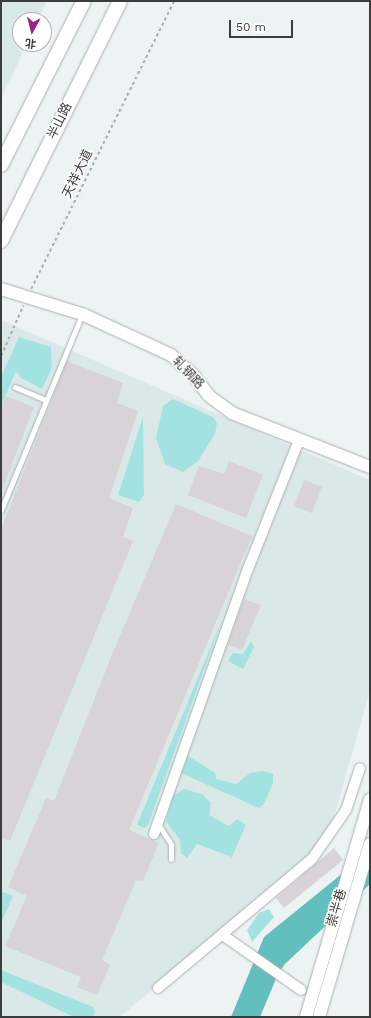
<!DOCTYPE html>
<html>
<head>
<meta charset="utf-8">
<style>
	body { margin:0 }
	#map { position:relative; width:371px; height:1018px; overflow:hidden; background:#edf3f3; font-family:"Work Sans","Noto Sans SC",sans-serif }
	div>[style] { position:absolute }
	.built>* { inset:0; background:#dae9e8 }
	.green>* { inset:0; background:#a2e3e2 }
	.water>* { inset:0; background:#63bebe }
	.building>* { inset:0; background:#d7d3d6; transform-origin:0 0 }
	.path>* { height:1.5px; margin-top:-0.75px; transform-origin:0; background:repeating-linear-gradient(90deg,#a9aeae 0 3px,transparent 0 6px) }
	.roads { filter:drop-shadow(0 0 1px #aab0af) drop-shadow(0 0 1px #aab0af) }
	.service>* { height:5px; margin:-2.5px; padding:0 2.5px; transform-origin:2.5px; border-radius:2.5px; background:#fff }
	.minor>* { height:10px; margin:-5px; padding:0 5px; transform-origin:5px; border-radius:5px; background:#fff }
	.tertiary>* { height:12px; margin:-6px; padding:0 6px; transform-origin:6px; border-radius:6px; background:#fff }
	.secondary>* { height:14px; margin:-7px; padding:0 7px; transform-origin:7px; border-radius:7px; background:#fff }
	span { translate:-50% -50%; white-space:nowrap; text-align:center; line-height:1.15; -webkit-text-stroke:3px #fff; paint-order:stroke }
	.street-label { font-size:13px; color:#3b3d3d }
	.frame { position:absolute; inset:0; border:2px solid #3b3d3d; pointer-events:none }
	.north { position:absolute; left:12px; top:12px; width:40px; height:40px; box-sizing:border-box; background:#fff; border:1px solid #b1b1b1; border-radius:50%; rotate:187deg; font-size:11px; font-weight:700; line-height:16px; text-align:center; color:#3b3d3d }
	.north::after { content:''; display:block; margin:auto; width:14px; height:18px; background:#982582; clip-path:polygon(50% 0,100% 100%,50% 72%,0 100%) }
	.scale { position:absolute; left:229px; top:20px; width:64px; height:18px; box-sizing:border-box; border:2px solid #3b3d3d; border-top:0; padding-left:5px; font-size:12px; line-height:14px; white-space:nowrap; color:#3b3d3d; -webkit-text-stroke:3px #fff; paint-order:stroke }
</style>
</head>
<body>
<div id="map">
	<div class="built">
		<div style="clip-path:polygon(1px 1px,47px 1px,38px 20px,20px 20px,20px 44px,27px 44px,1px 99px)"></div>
		<div style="clip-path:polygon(1px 320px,370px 480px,370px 690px,333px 821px,306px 859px,120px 1017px,1px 1017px)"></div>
	</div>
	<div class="green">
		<div style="clip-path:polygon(19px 337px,51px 347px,52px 368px,42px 389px,21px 378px,16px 371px,1px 406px,1px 377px)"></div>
		<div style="clip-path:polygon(173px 399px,213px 417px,217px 423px,215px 434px,198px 461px,183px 472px,165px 464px,156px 438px,163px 406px)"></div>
		<div style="clip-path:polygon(143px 417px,144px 495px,139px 502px,118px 495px)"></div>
		<div style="clip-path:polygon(223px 617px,148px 825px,145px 828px,137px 825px)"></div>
		<div style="clip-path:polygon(251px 641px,254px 647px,243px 669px,228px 661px,233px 653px,243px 654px)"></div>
		<div style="clip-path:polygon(188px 756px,215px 773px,216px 779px,236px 784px,250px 773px,264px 771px,273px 774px,273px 783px,264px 804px,259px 808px,181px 773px)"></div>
		<div style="clip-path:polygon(183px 789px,202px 794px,211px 803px,209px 815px,229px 826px,237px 819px,246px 825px,232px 857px,197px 844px,187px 858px,181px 853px,180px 840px,166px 821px,173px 796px)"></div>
		<div style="clip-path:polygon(3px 892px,13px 896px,1px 923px,1px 894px)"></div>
		<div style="clip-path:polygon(269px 909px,274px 917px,252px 942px,247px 930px,259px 913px)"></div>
		<div style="clip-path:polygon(1px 970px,93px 1007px,95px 1013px,93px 1017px,74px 1017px,1px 982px)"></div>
	</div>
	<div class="water">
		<div style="clip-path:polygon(370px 851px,370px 884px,285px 964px,278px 974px,260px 1017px,231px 1017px,264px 937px)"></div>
	</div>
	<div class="building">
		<div style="clip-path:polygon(67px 361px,123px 383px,117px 403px,138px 411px,109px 498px,133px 508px,123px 537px,133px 541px,10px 841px,1px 837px,1px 530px)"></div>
		<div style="clip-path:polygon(6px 396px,34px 407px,2px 490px,1px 408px)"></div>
		<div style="clip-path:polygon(229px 461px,263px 475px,246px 518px,188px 495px,199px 466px,224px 474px)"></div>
		<div style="left:304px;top:480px;width:19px;height:28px;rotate:21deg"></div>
		<div style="clip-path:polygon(176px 504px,252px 536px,129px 830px,159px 843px,143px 881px,136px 880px,102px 960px,110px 965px,97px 995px,77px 987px,81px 977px,5px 946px,27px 896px,8px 887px,46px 798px,54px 801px,111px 657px)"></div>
		<div style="clip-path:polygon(244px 599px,261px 605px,242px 650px,228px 645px)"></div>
		<div style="clip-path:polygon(334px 848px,343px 860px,284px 908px,276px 898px)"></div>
	</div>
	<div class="path">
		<div style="left:31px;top:289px;width:322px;rotate:-63.6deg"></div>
		<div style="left:1px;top:356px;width:55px;rotate:-66.3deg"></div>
	</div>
	<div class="roads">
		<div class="service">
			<div style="left:15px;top:387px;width:33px;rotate:23deg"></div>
			<div style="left:1px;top:510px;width:212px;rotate:-67.5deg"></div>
			<div style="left:158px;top:824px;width:24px;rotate:57deg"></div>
			<div style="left:171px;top:844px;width:15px;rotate:90deg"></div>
		</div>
		<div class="minor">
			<div style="left:154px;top:834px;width:281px;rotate:-70.5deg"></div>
			<div style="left:248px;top:569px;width:139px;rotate:-68.4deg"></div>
			<div style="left:224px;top:936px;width:94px;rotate:35deg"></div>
			<div style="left:158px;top:988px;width:201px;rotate:-40deg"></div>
			<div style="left:312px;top:859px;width:60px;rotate:-55.2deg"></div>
			<div style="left:346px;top:810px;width:44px;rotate:-71.6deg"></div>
		</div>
		<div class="tertiary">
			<div style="left:1px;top:289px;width:85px;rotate:17.2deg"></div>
			<div style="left:82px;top:314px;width:98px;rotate:24.7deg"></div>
			<div style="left:171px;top:355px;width:31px;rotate:42deg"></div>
			<div style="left:194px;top:376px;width:25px;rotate:53deg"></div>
			<div style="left:209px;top:396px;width:29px;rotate:36deg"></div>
			<div style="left:232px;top:413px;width:148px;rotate:21.4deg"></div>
			<div style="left:306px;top:1017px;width:227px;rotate:-73.6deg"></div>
			<div style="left:319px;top:1017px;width:180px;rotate:-73.6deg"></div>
		</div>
		<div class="secondary">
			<div style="left:1px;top:165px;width:184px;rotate:-63.2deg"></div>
			<div style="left:1px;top:241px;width:268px;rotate:-63.6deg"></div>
		</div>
	</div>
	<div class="street-label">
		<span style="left:60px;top:121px;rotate:-64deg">半山路</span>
		<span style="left:78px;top:174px;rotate:-64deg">天祥大道</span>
		<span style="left:188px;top:373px;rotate:46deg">轧钢路</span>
		<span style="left:337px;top:908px;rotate:-73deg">崇半巷</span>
	</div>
	<div class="frame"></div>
	<div class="north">北</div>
	<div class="scale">50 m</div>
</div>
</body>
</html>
